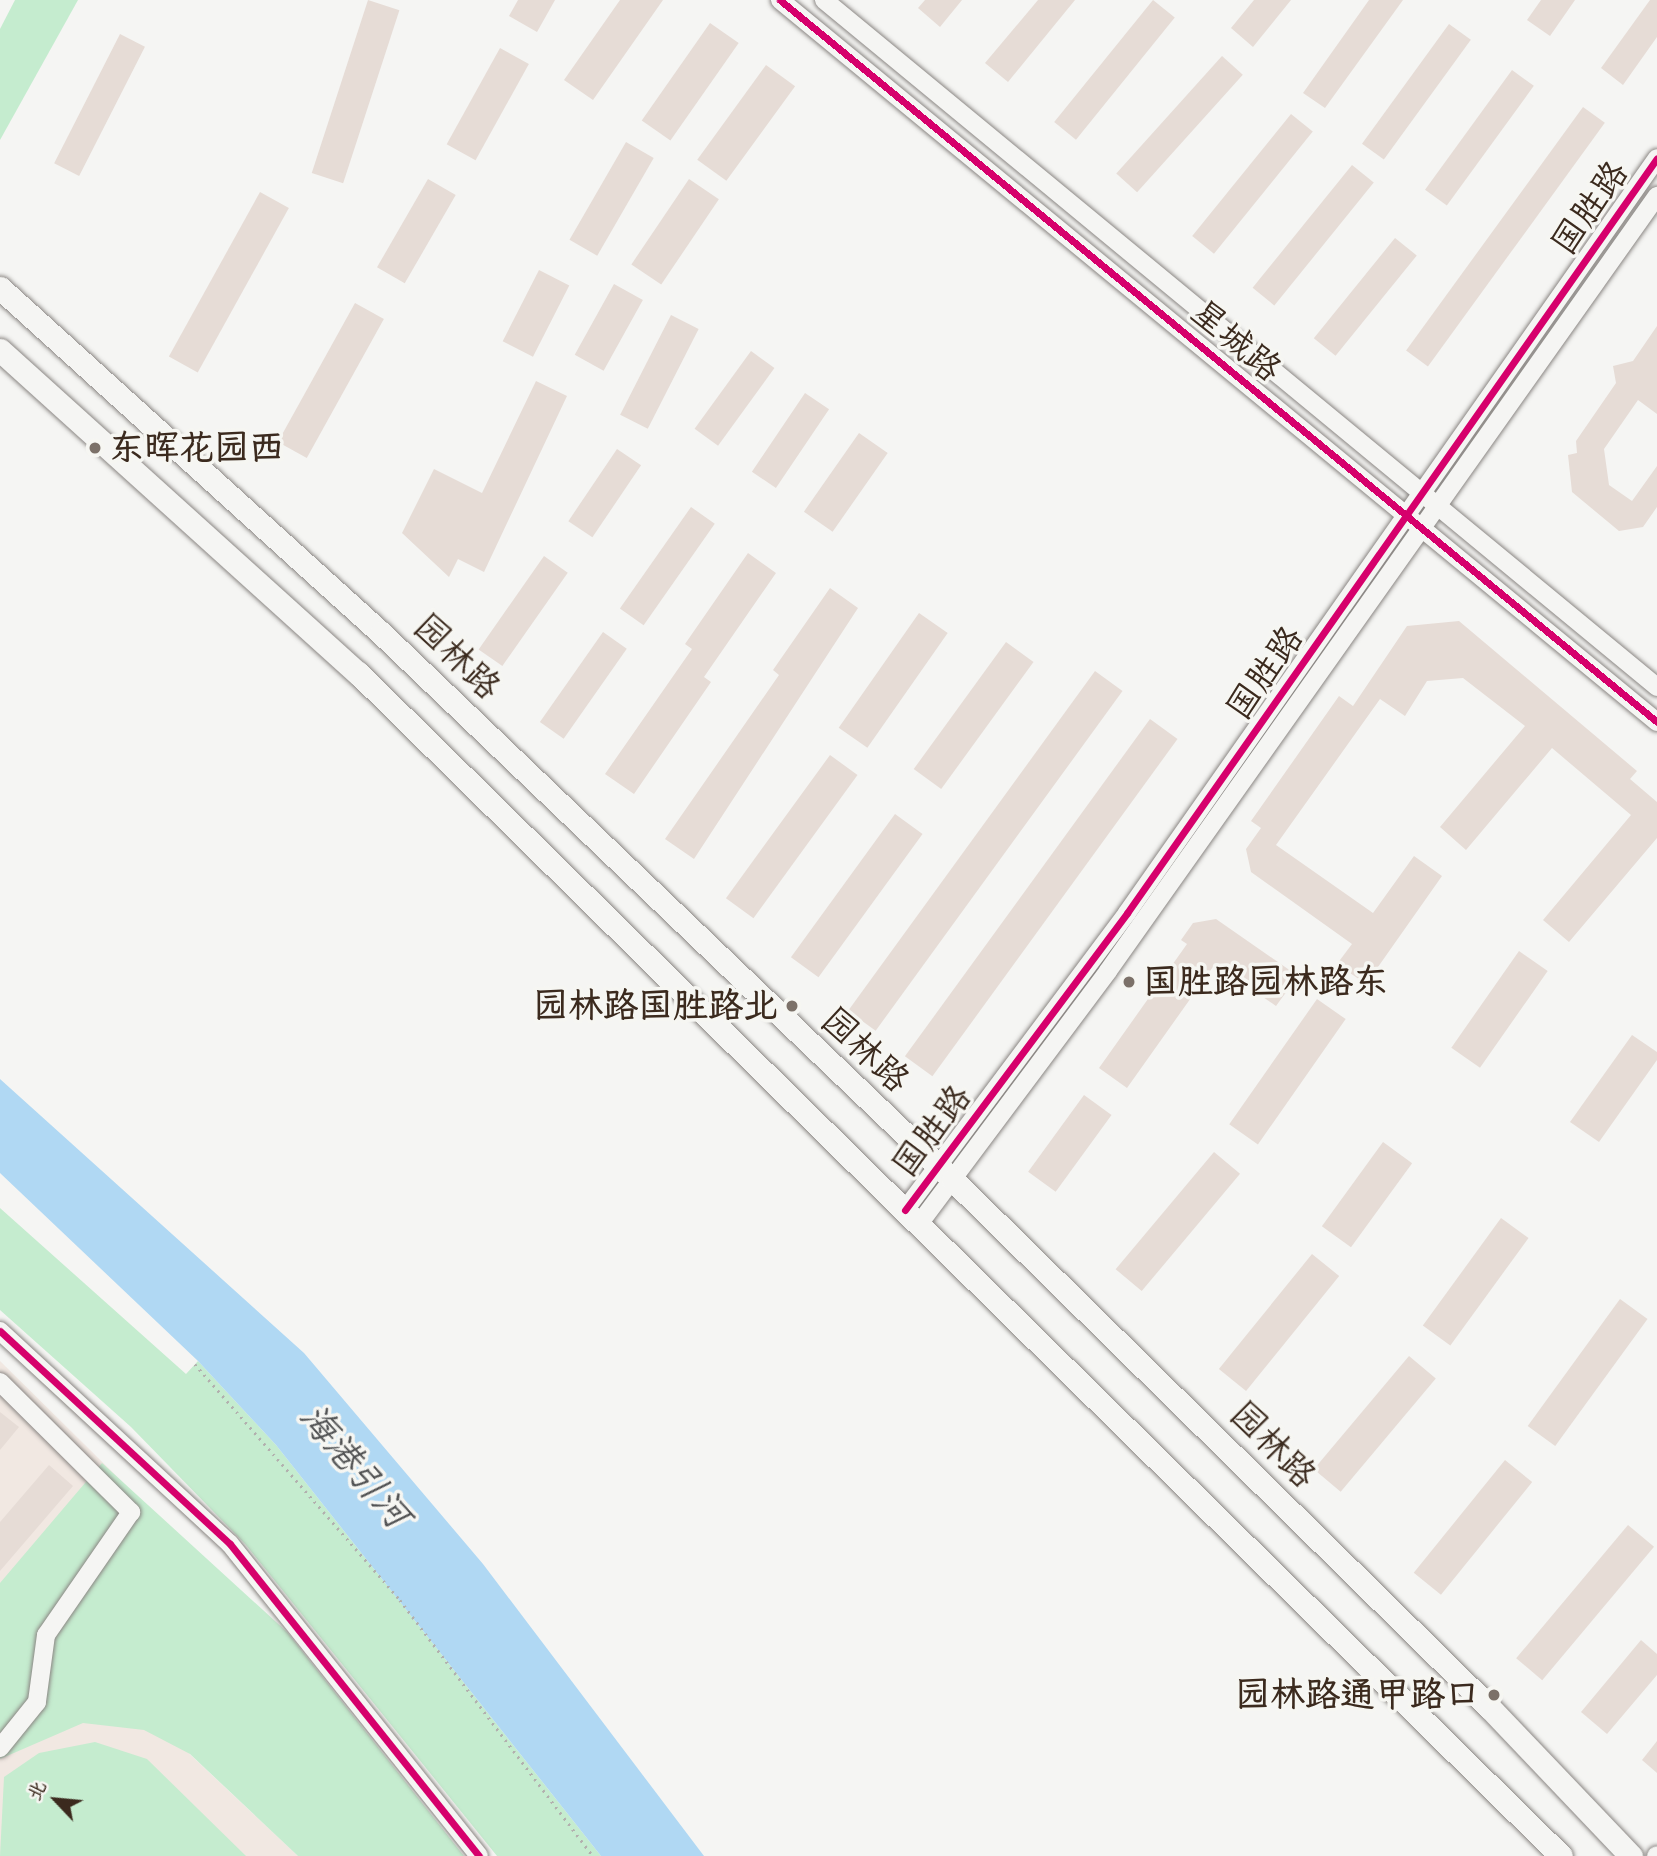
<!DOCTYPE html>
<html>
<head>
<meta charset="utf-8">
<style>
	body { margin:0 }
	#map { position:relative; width:1657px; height:1856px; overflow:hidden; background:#f5f5f3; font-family:Caveat,"LXGW WenKai TC",sans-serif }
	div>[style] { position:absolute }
	.built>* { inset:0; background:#f1e8e2 }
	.green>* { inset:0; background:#c5eccf }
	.water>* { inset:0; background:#b0d8f3 }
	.building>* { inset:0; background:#e6dcd6; transform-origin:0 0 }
	.path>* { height:2.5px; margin-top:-1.25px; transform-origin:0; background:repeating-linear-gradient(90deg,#b2b0ae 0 2px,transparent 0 7px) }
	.roads { filter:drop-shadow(0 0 2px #8a8683) drop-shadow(0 0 2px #8a8683) }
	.minor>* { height:18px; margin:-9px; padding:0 9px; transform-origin:9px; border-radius:9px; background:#f5f5f3 }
	.major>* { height:23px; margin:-11.5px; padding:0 11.5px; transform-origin:11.5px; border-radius:11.5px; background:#f5f5f3 }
	.cycleway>* { height:7px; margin:-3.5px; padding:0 3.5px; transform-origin:3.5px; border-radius:3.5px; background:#d6006c }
	.dots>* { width:19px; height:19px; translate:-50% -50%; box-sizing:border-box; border:4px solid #f6f6f2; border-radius:50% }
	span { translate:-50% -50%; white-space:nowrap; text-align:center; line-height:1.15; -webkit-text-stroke:7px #f6f6f2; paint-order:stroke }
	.street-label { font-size:35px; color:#3b2a1e }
	.poi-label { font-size:35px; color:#3b2a1e; font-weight:700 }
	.left { translate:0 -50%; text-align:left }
	.right { translate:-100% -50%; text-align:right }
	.water-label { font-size:37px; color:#515253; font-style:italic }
	.north { position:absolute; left:21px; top:1765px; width:70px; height:70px; -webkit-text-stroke:5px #f6f6f2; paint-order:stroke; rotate:296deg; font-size:19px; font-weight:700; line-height:28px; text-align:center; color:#3b2a1e }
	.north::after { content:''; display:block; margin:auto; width:24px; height:32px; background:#3b2a1e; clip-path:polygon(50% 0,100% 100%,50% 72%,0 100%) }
</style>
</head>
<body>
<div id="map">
	<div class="built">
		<div style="clip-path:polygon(0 1361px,168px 1527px,78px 1649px,298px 1856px,0 1856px)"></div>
	</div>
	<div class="green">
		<div style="clip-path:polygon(15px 0,78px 0,0 140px,0 29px)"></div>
		<div style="clip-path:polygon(0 1208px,186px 1374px,198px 1361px,276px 1445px,601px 1856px,497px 1856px,246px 1545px,131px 1427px,0 1310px)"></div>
		<div style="clip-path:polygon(102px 1463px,287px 1632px,464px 1856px,298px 1856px,190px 1754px,144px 1730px,83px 1723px,0 1759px,7px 1739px,0 1732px,0 1583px)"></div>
		<div style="clip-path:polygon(95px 1742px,147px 1759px,246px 1856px,0 1856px,4px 1777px,39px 1753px)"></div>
	</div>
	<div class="water">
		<div style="clip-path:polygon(0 1079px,304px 1353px,483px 1564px,704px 1856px,601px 1856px,276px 1445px,198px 1361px,0 1173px)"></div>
	</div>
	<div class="building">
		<div style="left:368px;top:0;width:33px;height:182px;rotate:18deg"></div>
		<div style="clip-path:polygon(518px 0,555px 0,537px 32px,509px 16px)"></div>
		<div style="clip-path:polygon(620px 0,663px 0,593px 100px,564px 80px)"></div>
		<div style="clip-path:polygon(925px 0,962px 0,940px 27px,918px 8px)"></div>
		<div style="clip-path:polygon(1038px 0,1075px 0,1008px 82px,985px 63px)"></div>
		<div style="left:1153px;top:0;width:28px;height:157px;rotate:39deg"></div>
		<div style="clip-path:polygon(1254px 0,1291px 0,1253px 47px,1231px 28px)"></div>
		<div style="clip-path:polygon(1369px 0,1403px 0,1325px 108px,1303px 93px)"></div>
		<div style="clip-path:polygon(1541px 0,1575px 0,1550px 36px,1527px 20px)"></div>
		<div style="clip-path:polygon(1650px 0,1657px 0,1657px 37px,1623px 85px,1601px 68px)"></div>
		<div style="left:710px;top:23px;width:35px;height:119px;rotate:35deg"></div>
		<div style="left:1449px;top:24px;width:27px;height:148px;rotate:36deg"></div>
		<div style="left:120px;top:34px;width:28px;height:145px;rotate:27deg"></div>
		<div style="left:500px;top:48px;width:33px;height:110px;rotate:29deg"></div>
		<div style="left:1222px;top:56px;width:28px;height:158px;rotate:42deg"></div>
		<div style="left:766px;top:65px;width:36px;height:117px;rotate:36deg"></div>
		<div style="left:1512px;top:70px;width:27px;height:148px;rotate:36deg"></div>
		<div style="left:1583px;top:107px;width:27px;height:301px;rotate:36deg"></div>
		<div style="left:1291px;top:114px;width:28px;height:157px;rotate:39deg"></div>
		<div style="left:626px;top:142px;width:32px;height:113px;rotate:30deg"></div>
		<div style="left:1352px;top:165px;width:28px;height:158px;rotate:39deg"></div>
		<div style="left:428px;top:179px;width:32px;height:102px;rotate:30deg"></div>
		<div style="left:689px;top:179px;width:36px;height:103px;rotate:34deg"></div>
		<div style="left:260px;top:192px;width:33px;height:188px;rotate:29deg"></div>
		<div style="left:1395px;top:238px;width:28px;height:129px;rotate:39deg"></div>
		<div style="left:539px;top:270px;width:34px;height:80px;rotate:27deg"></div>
		<div style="left:614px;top:284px;width:33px;height:81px;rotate:29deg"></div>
		<div style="left:355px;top:303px;width:33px;height:159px;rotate:29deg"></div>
		<div style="left:671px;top:315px;width:31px;height:112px;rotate:27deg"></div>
		<div style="clip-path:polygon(1657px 326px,1657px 414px,1638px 400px,1604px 449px,1609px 485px,1632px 501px,1657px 466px,1657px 507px,1643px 527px,1619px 531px,1572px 492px,1568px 455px,1577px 453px,1576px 441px,1616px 383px,1613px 366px,1633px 361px)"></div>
		<div style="left:751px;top:351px;width:29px;height:96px;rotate:36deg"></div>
		<div style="clip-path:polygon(536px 381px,567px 396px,484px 572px,458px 559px,449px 577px,402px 533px,434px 469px,482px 493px)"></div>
		<div style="left:805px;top:393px;width:29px;height:95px;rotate:34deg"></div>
		<div style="left:859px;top:433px;width:35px;height:96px;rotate:35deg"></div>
		<div style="left:617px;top:449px;width:29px;height:87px;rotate:34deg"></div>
		<div style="left:691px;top:507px;width:29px;height:124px;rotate:35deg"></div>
		<div style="clip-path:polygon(748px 553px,776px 573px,704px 677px,711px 682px,634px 794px,605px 774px,692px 649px,685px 644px)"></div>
		<div style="left:544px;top:556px;width:29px;height:114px;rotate:35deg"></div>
		<div style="clip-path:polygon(830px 588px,858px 608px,694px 859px,665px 839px,779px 675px,773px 670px)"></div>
		<div style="left:919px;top:613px;width:35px;height:140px;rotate:35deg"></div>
		<div style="clip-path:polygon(1459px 621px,1637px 771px,1630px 779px,1657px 802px,1657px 838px,1569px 942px,1543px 920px,1631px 815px,1552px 748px,1466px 850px,1440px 827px,1525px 726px,1463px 678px,1427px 681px,1405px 716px,1380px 699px,1276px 845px,1373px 913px,1414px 856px,1442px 876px,1366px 984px,1337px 964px,1352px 944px,1251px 872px,1246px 849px,1261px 828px,1251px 821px,1339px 696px,1353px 706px,1407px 626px)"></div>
		<div style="left:603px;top:632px;width:29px;height:110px;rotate:35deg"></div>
		<div style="left:1006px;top:642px;width:34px;height:157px;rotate:36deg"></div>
		<div style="left:1095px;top:671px;width:34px;height:420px;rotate:36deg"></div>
		<div style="left:1150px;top:719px;width:34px;height:417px;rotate:36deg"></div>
		<div style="left:830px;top:755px;width:34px;height:177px;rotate:36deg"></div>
		<div style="left:895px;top:814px;width:34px;height:177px;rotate:36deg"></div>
		<div style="clip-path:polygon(1216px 919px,1298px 976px,1276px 1006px,1215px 964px,1127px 1088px,1099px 1068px,1187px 944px,1181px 940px,1193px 923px)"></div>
		<div style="left:1519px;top:951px;width:35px;height:118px;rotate:35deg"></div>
		<div style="left:1317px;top:999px;width:35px;height:153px;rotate:35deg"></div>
		<div style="clip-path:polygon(1632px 1035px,1657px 1052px,1657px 1060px,1599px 1142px,1570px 1122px)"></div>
		<div style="left:1084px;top:1095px;width:34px;height:95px;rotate:36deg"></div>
		<div style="left:1383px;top:1142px;width:36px;height:104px;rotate:36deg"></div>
		<div style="left:1214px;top:1152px;width:34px;height:153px;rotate:40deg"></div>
		<div style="left:1501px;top:1218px;width:34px;height:133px;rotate:36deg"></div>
		<div style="left:1312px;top:1254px;width:35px;height:148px;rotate:39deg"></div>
		<div style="left:1620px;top:1299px;width:34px;height:157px;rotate:36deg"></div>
		<div style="left:1409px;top:1356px;width:35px;height:148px;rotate:40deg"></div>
		<div style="clip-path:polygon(0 1412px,19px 1427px,0 1450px)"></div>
		<div style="left:1505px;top:1460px;width:35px;height:145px;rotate:39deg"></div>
		<div style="clip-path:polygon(49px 1465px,73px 1486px,0 1571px,0 1522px)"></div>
		<div style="left:1628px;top:1525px;width:34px;height:174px;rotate:40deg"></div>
		<div style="clip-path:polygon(1641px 1640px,1657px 1654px,1657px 1675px,1607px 1734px,1581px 1712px)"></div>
		<div style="clip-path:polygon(1657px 1741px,1657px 1773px,1642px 1760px)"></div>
	</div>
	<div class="path">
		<div style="left:195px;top:1364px;width:313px;rotate:49deg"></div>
		<div style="left:400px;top:1600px;width:321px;rotate:53deg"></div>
	</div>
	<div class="roads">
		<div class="minor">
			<div style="left:780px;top:0;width:1136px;rotate:39.46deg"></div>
			<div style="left:824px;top:0;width:1080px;rotate:39.51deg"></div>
			<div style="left:905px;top:1210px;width:371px;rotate:-53.2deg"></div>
			<div style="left:1127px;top:913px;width:922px;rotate:-54.93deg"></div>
			<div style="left:919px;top:1224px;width:316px;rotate:-53.2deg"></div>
			<div style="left:1108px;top:971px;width:950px;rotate:-54.69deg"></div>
			<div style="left:0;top:1331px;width:313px;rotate:42.8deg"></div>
			<div style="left:230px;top:1544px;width:399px;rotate:51.4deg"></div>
			<div style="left:0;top:1382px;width:185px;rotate:44.8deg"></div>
			<div style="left:131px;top:1512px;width:150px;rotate:124.6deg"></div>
			<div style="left:46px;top:1635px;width:68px;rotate:97.7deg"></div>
			<div style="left:37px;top:1702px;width:59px;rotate:128.8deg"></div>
			<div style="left:1656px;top:1856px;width:1px;rotate:-45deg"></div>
		</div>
		<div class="major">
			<div style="left:0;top:288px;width:514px;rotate:42.16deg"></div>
			<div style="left:381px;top:633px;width:791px;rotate:43.72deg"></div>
			<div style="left:953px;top:1180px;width:752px;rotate:44.51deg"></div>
			<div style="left:1489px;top:1707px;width:206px;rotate:46.4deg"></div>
			<div style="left:0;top:350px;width:482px;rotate:42.1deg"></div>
			<div style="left:358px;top:673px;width:1687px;rotate:44.52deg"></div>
		</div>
	</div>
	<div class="cycleway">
		<div style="left:780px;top:0;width:1136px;rotate:39.46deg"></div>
		<div style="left:905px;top:1210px;width:371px;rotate:-53.2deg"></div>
		<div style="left:1127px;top:913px;width:922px;rotate:-54.93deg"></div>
		<div style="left:0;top:1331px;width:313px;rotate:42.8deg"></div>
		<div style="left:230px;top:1544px;width:399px;rotate:51.4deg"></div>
	</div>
	<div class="dots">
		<div style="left:95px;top:448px;background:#7c7169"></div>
		<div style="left:1129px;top:982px;background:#7c7169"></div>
		<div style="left:792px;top:1006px;background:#7c7169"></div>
		<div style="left:1494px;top:1695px;background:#7c7169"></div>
	</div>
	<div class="street-label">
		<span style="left:1590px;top:208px;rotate:-55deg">国胜路</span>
		<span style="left:1236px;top:341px;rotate:40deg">星城路</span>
		<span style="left:457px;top:657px;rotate:44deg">园林路</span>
		<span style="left:1265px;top:673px;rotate:-55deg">国胜路</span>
		<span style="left:865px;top:1050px;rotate:43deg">园林路</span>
		<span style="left:932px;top:1131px;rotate:-53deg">国胜路</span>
		<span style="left:1273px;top:1445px;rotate:45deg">园林路</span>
	</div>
	<div class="poi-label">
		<span class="left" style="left:109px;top:448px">东晖花园西</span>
		<span class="left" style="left:1143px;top:982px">国胜路园林路东</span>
		<span class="right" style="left:778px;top:1006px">园林路国胜路北</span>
		<span class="right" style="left:1480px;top:1695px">园林路通甲路口</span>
	</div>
	<div class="water-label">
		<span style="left:355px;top:1466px;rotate:50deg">海港引河</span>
	</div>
	<div class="north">北</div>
</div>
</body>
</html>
